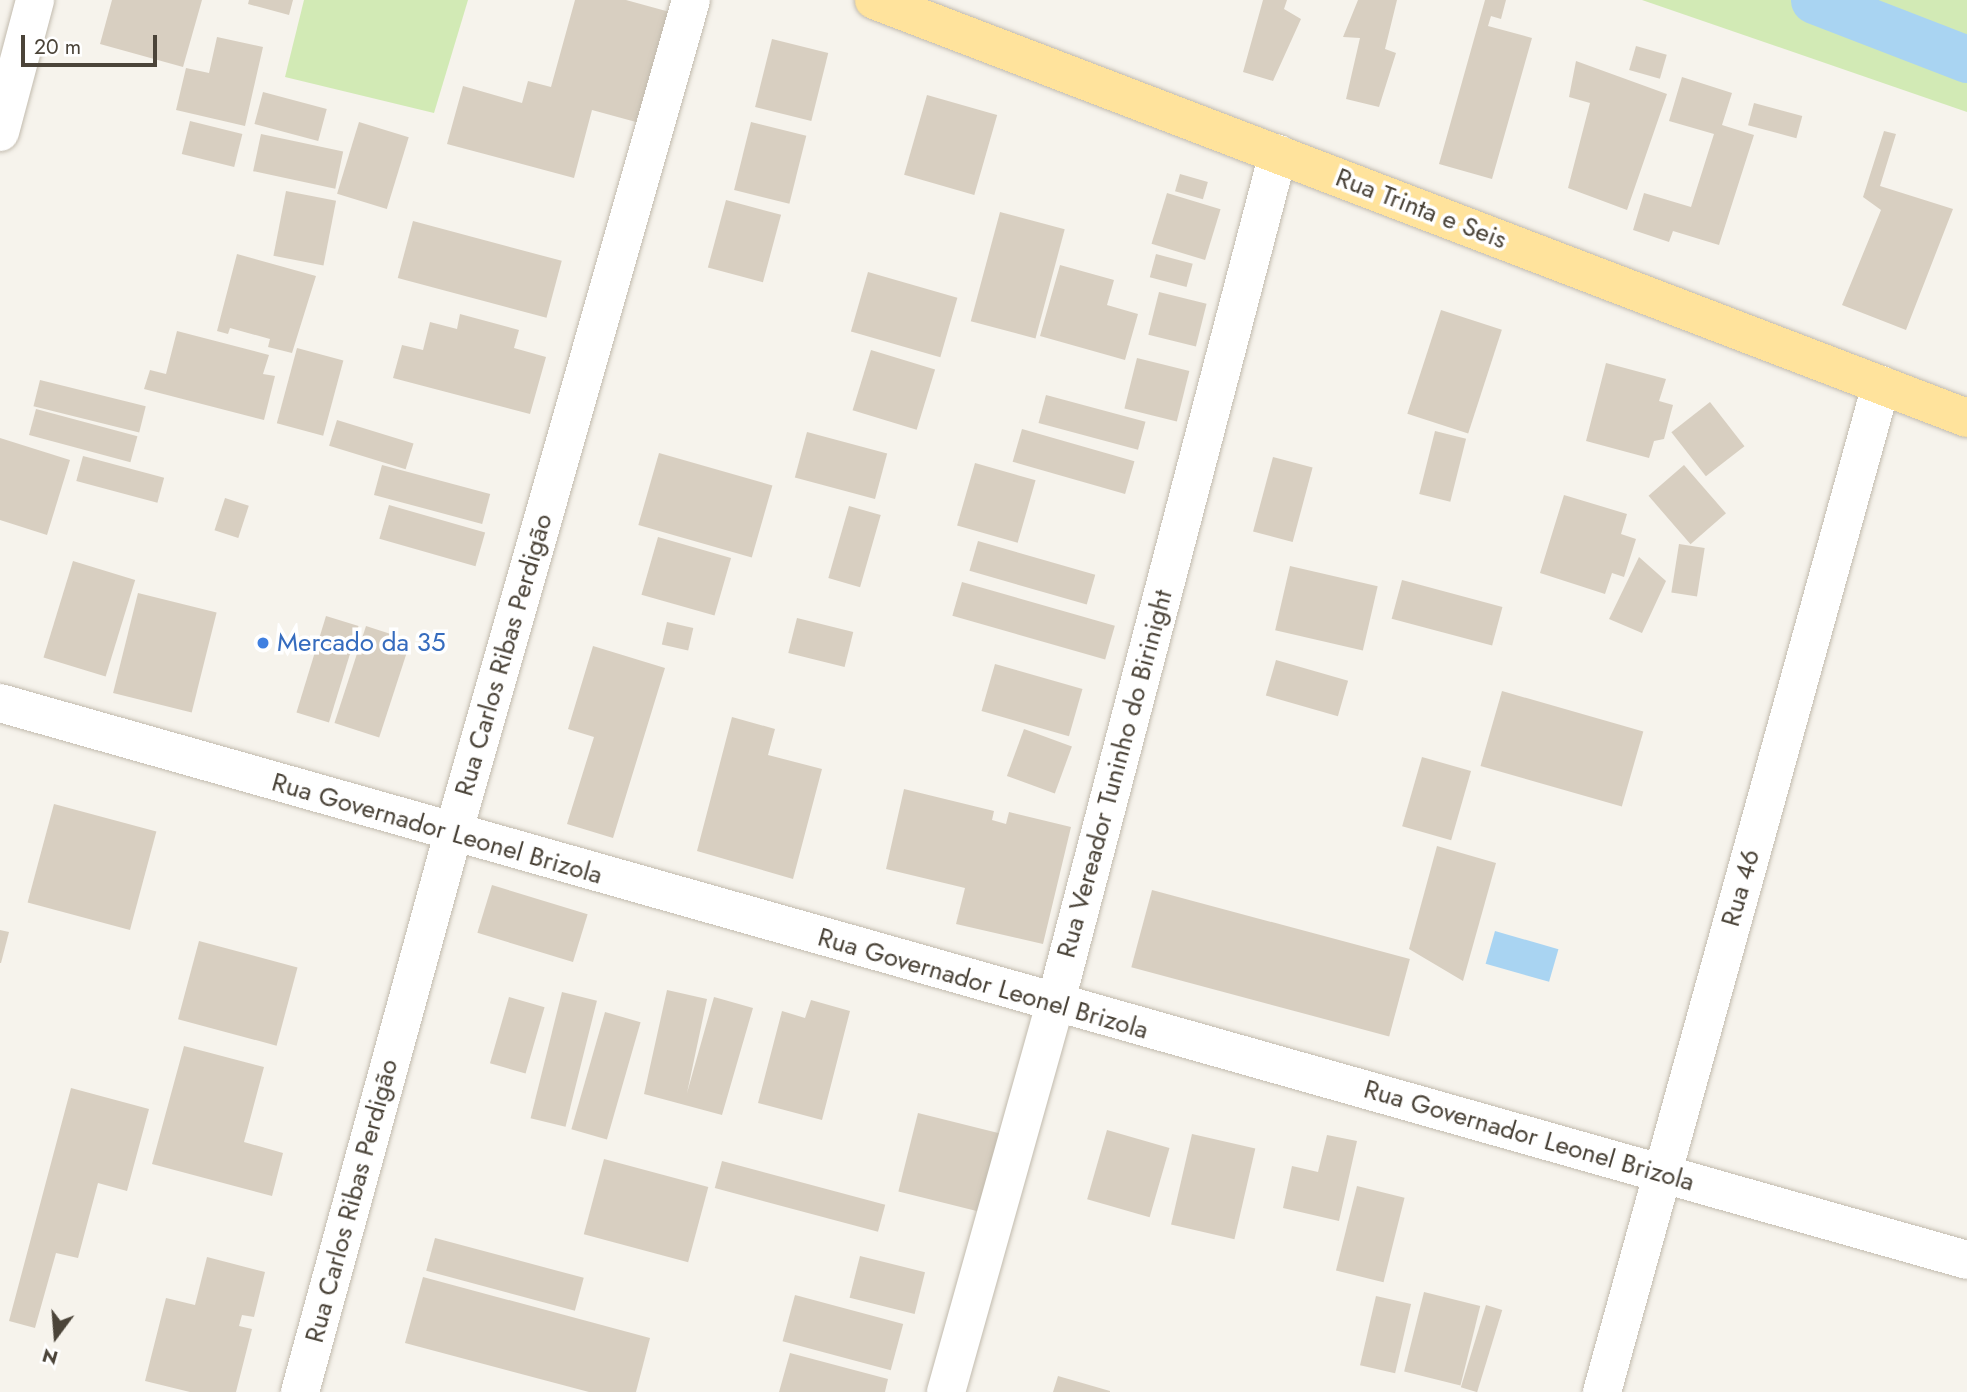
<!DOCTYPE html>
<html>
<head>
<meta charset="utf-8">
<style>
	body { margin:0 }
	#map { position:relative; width:1967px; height:1392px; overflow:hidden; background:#f6f3ec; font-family:Jost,sans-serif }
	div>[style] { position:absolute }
	.green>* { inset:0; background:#d2eab5 }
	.water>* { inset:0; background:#a9d4f2; transform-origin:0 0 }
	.canal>* { height:47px; margin:-23.5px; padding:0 23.5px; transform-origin:23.5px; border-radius:23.5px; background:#a9d4f2 }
	.building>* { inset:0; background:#d8cfc1; transform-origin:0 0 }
	.roads { filter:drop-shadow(0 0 2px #c2bbae) drop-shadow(0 0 2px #c2bbae) }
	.minor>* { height:38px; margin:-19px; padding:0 19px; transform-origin:19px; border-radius:19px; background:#fff }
	.primary>* { height:38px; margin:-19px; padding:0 19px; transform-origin:19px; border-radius:19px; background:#ffe39c }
	.dots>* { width:19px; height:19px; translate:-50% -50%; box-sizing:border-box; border:4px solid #fff; border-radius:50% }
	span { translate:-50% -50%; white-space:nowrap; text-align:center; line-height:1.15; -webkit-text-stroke:7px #fff; paint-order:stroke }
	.street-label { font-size:26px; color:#4b4439 }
	.shop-label { font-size:26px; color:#366cbe }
	.left { translate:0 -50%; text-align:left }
	.north { position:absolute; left:21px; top:1301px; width:70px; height:70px; -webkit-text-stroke:5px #fff; paint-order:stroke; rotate:196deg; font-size:19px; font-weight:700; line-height:28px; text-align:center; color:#4b4439 }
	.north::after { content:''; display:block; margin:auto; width:24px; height:32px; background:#4b4439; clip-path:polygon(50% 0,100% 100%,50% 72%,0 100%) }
	.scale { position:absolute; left:21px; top:35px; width:136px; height:32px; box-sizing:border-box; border:4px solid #4b4439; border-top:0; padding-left:9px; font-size:21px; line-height:24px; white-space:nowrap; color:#4b4439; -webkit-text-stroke:5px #fff; paint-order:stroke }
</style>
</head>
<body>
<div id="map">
	<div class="green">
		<div style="clip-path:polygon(304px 0,468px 0,434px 113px,285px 77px)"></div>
		<div style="clip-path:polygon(1642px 0,1967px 0,1967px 112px)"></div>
	</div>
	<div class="water">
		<div style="left:1495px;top:931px;width:66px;height:34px;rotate:16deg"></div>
	</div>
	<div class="canal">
		<div style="left:1814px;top:0;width:164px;rotate:21.1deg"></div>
	</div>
	<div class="building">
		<div style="clip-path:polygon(112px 0,202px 0,183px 67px,100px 44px)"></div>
		<div style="clip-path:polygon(249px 0,293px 0,289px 15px,248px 4px)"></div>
		<div style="clip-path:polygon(575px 0,626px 0,677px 14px,647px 125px,592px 110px,574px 178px,447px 144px,463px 86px,522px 103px,528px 81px,551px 87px)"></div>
		<div style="clip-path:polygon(1263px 0,1287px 0,1284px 9px,1301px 19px,1273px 81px,1243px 72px)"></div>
		<div style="clip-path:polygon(1358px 0,1397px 0,1385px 49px,1396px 53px,1379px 107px,1346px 99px,1360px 38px,1343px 37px)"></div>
		<div style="clip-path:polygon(1485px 0,1506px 0,1501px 19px,1491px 16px,1488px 26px,1532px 38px,1492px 179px,1439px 164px)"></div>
		<div style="clip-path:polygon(217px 37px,263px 47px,245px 126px,176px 110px,186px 68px,209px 73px)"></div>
		<div style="left:772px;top:39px;width:58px;height:70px;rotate:14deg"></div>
		<div style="left:1636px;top:46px;width:32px;height:25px;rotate:16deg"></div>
		<div style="clip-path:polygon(1576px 61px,1667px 94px,1627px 210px,1568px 188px,1590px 103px,1569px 97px)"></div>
		<div style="clip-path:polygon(1682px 77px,1732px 93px,1722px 125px,1754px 135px,1719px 245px,1673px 231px,1669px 242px,1633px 230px,1644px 193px,1691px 207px,1714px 134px,1669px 121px)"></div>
		<div style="left:263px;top:92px;width:66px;height:33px;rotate:15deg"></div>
		<div style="left:927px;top:95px;width:73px;height:83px;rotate:16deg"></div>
		<div style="left:1754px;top:103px;width:50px;height:23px;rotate:15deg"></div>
		<div style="left:190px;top:121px;width:54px;height:34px;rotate:14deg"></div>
		<div style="left:359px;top:122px;width:52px;height:75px;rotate:17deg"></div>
		<div style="left:751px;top:122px;width:57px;height:70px;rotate:14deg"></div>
		<div style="clip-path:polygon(1884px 131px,1896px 134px,1880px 186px,1953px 209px,1906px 330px,1842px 305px,1881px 210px,1863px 197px)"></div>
		<div style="left:261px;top:134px;width:84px;height:38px;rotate:12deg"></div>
		<div style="left:1180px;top:174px;width:29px;height:18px;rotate:16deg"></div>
		<div style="left:286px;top:191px;width:51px;height:66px;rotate:11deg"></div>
		<div style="left:1167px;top:193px;width:56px;height:53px;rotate:17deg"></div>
		<div style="left:726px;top:200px;width:57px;height:70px;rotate:15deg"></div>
		<div style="left:1000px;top:212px;width:67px;height:113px;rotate:15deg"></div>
		<div style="left:413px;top:221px;width:154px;height:59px;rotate:15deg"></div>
		<div style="clip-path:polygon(237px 254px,316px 276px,292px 353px,268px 347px,270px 339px,230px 328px,228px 334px,217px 331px)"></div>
		<div style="left:1156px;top:254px;width:38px;height:24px;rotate:15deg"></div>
		<div style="clip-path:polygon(1060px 265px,1114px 280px,1107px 305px,1138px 314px,1125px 360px,1040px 336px)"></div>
		<div style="left:868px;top:272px;width:93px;height:62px;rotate:16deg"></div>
		<div style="left:1159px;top:292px;width:49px;height:44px;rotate:14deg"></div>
		<div style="left:1441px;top:310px;width:64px;height:109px;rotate:18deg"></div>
		<div style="clip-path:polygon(460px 314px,519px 330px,514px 348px,546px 357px,530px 414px,393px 378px,402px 345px,423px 350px,430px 322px,457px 329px)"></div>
		<div style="clip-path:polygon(177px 331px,269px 355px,263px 374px,275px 376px,264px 420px,144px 389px,150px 370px,166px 374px)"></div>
		<div style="left:297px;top:348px;width:48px;height:78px;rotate:15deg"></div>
		<div style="left:871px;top:350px;width:67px;height:63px;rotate:17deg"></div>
		<div style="left:1137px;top:358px;width:54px;height:52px;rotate:14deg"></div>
		<div style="clip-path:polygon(1606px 363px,1666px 379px,1659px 401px,1673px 405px,1664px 439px,1654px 441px,1649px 458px,1586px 441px)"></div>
		<div style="left:40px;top:380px;width:109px;height:27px;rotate:14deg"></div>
		<div style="left:1046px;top:395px;width:103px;height:29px;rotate:15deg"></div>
		<div style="left:1710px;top:402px;width:56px;height:49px;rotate:52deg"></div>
		<div style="left:36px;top:409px;width:105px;height:27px;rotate:15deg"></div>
		<div style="left:337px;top:420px;width:80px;height:27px;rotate:17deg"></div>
		<div style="left:1022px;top:429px;width:117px;height:34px;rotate:16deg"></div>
		<div style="left:1435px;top:431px;width:32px;height:65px;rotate:14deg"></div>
		<div style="left:807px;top:432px;width:83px;height:47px;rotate:15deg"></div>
		<div style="clip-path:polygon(0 438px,70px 460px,47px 535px,0 520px)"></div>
		<div style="left:659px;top:453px;width:118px;height:75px;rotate:16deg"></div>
		<div style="left:83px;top:456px;width:84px;height:26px;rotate:15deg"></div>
		<div style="left:1273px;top:457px;width:41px;height:77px;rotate:15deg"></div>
		<div style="left:975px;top:463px;width:63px;height:65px;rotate:16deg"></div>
		<div style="left:382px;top:465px;width:112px;height:31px;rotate:15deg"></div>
		<div style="left:1684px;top:465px;width:64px;height:47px;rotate:49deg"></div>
		<div style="clip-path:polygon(1564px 495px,1627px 514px,1621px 534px,1636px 539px,1624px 577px,1612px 573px,1605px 594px,1540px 573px)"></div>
		<div style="left:225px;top:498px;width:25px;height:34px;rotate:18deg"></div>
		<div style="left:389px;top:505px;width:100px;height:35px;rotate:16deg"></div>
		<div style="left:849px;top:506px;width:33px;height:75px;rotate:16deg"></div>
		<div style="left:658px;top:537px;width:76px;height:60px;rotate:16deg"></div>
		<div style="left:978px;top:541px;width:122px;height:31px;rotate:16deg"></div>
		<div style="left:1679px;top:544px;width:26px;height:49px;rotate:9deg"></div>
		<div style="clip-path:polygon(1639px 557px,1666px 581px,1642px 633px,1609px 619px)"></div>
		<div style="left:73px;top:561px;width:65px;height:101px;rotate:17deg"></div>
		<div style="left:1290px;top:566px;width:90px;height:66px;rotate:13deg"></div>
		<div style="left:1402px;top:580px;width:104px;height:40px;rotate:15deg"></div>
		<div style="left:962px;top:582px;width:159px;height:35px;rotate:16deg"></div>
		<div style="left:138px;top:593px;width:81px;height:103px;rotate:14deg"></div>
		<div style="left:326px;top:616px;width:34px;height:101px;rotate:17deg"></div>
		<div style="left:797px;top:618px;width:58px;height:36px;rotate:14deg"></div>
		<div style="left:667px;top:622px;width:27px;height:23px;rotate:13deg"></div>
		<div style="left:366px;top:626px;width:47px;height:102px;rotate:18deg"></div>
		<div style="clip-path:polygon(593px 646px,665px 668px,613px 838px,567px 824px,594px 737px,568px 729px)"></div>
		<div style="left:1276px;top:660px;width:75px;height:37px;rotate:16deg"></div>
		<div style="left:995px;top:664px;width:91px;height:49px;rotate:16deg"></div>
		<div style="left:1502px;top:691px;width:147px;height:78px;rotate:16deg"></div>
		<div style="clip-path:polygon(732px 717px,775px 729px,768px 755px,822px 769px,793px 879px,697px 851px)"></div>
		<div style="left:1024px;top:729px;width:51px;height:50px;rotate:20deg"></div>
		<div style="left:1422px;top:757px;width:51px;height:72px;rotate:16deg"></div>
		<div style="clip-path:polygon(904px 789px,994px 811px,992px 820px,1006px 824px,1009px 812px,1071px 827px,1043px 944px,956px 924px,965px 888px,886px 869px)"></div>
		<div style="left:54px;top:804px;width:106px;height:102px;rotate:15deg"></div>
		<div style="clip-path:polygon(1437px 846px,1496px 863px,1463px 981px,1409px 949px)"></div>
		<div style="left:492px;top:885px;width:100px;height:50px;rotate:17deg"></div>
		<div style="left:1152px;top:890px;width:267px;height:80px;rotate:15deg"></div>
		<div style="clip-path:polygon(0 930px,9px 932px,1px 963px,0 963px)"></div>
		<div style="left:199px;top:941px;width:102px;height:81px;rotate:15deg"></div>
		<div style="clip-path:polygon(667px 990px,707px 999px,687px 1093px,714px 997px,753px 1008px,722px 1115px,644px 1094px)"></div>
		<div style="left:562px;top:992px;width:36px;height:130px;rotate:14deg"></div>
		<div style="left:509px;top:997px;width:37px;height:69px;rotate:16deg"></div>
		<div style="clip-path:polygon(811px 1000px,850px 1011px,822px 1120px,758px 1103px,782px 1011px,805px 1018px)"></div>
		<div style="left:605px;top:1012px;width:37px;height:122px;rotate:16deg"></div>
		<div style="clip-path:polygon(184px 1046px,264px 1067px,244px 1142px,283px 1153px,272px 1196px,152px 1164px)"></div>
		<div style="clip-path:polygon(71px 1088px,149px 1109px,127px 1191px,98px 1183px,78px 1258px,56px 1253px,35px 1328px,9px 1321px)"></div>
		<div style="left:918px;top:1113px;width:93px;height:81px;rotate:14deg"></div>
		<div style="left:1107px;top:1130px;width:65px;height:72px;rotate:16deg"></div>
		<div style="left:1192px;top:1134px;width:65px;height:93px;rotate:13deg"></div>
		<div style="clip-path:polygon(1327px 1135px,1357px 1141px,1339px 1221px,1283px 1208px,1292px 1166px,1318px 1172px)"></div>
		<div style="left:604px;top:1159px;width:108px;height:78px;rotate:15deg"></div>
		<div style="left:722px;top:1161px;width:169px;height:28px;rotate:15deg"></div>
		<div style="left:1357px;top:1186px;width:49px;height:87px;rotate:14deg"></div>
		<div style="left:435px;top:1238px;width:154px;height:34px;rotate:15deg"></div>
		<div style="left:860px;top:1256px;width:67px;height:43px;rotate:14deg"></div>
		<div style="clip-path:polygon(207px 1257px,265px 1272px,254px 1317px,242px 1315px,239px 1326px,252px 1329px,236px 1392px,190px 1392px,145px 1381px,166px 1298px,195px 1305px)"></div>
		<div style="clip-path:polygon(423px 1277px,650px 1338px,636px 1392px,589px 1392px,405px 1343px)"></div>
		<div style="left:1424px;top:1292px;width:58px;height:82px;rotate:14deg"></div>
		<div style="left:795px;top:1295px;width:112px;height:48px;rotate:15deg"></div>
		<div style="left:1376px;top:1296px;width:36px;height:71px;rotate:13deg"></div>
		<div style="left:1486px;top:1305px;width:17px;height:86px;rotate:17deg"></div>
		<div style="clip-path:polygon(790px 1353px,888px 1379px,885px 1392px,779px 1392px)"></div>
		<div style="clip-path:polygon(1058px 1376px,1110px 1391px,1110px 1392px,1053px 1392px)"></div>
	</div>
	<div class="roads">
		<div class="minor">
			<div style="left:0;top:132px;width:137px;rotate:-75.1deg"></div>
			<div style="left:0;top:703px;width:2044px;rotate:15.81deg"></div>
			<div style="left:300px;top:1392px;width:579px;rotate:-74.67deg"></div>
			<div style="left:453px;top:834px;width:867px;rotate:-74.07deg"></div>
			<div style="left:946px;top:1392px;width:402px;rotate:-74.3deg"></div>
			<div style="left:1055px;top:1005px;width:880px;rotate:-75.32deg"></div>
			<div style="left:1602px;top:1392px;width:1045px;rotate:-74.51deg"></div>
		</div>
		<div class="primary">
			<div style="left:874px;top:0;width:1170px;rotate:20.93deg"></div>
		</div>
	</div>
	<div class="dots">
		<div style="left:263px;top:643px;background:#3f7fe0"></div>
	</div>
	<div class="street-label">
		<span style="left:1421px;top:209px;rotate:21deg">Rua Trinta e Seis</span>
		<span style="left:504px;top:655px;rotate:-74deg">Rua Carlos Ribas Perdigão</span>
		<span style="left:1115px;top:774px;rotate:-75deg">Rua Vereador Tuninho do Birinight</span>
		<span style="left:437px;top:829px;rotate:16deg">Rua Governador Leonel Brizola</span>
		<span style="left:1741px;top:888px;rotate:-74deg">Rua 46</span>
		<span style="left:983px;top:984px;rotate:16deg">Rua Governador Leonel Brizola</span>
		<span style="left:1529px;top:1136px;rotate:16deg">Rua Governador Leonel Brizola</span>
		<span style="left:352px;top:1201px;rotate:-75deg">Rua Carlos Ribas Perdigão</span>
	</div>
	<div class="shop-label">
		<span class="left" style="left:277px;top:643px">Mercado da 35</span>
	</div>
	<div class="north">N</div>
	<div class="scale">20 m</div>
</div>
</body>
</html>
